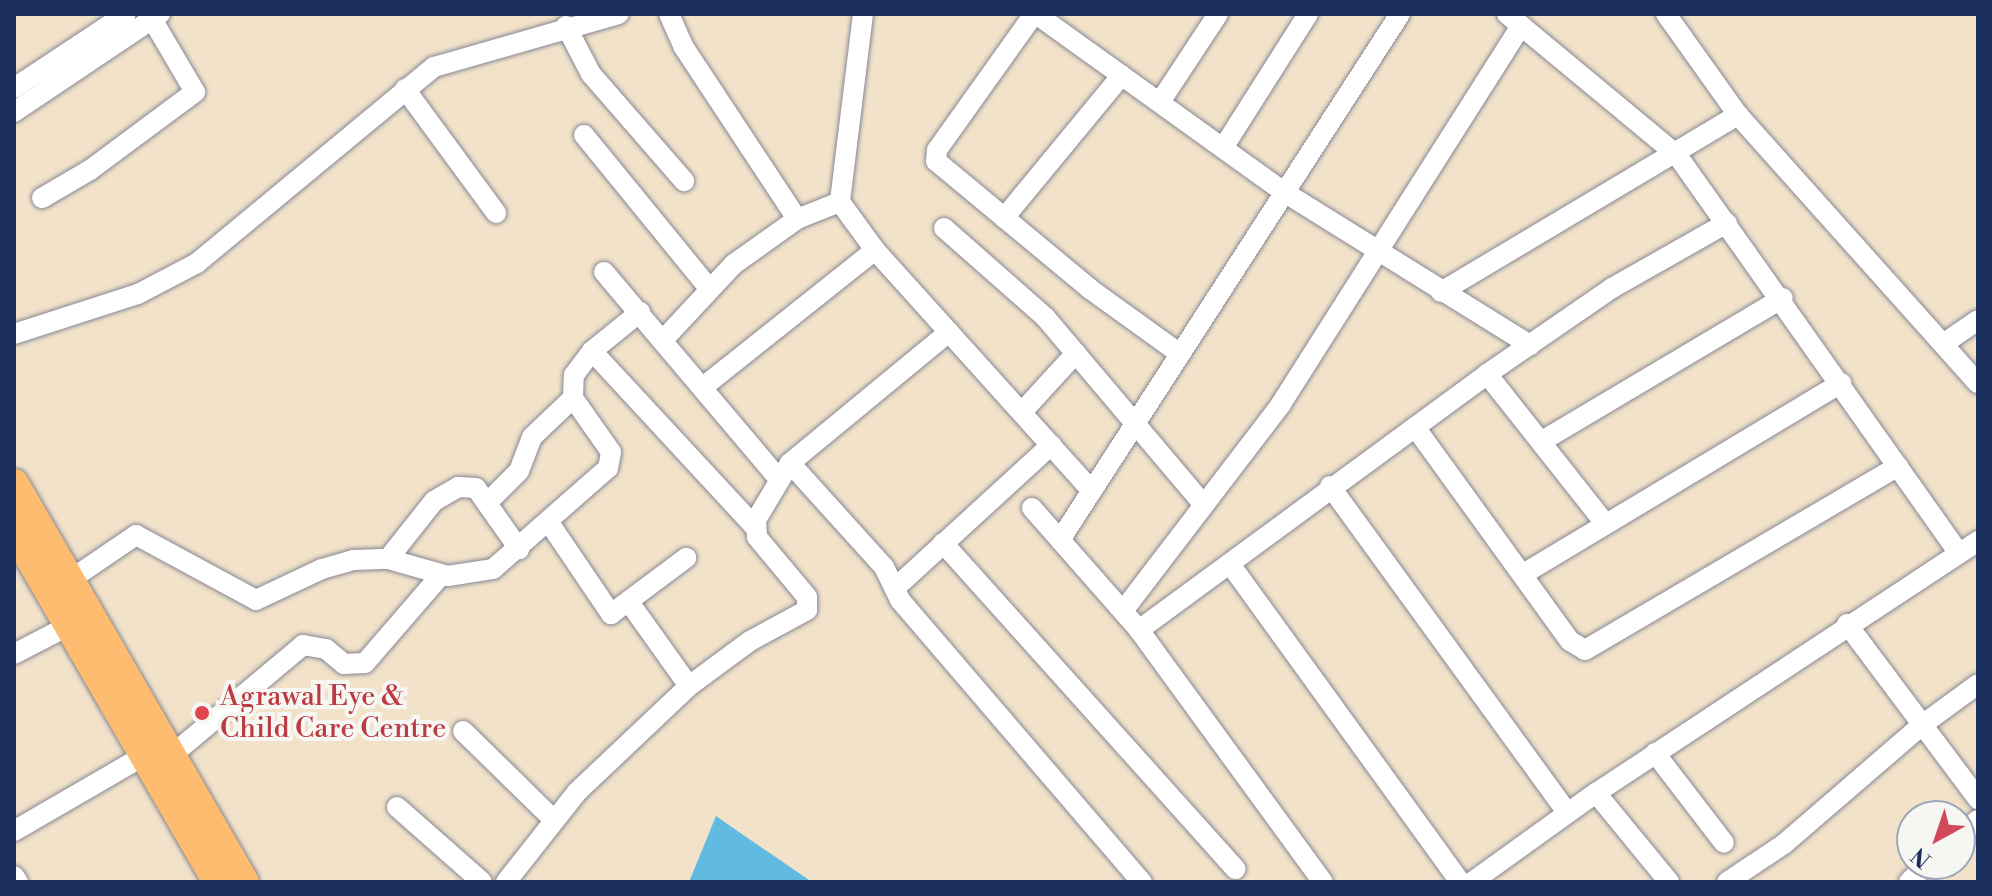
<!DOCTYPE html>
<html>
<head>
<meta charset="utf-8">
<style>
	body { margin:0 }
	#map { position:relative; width:1992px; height:896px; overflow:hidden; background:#f2e2ca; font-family:"Libre Bodoni",serif }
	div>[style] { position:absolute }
	.water>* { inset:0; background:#61badf }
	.roads { filter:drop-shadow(0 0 2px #868894) drop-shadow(0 0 2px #868894) }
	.minor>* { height:20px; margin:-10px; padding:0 10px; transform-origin:10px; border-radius:10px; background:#fff }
	.highway>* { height:30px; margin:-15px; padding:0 15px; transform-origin:15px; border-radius:15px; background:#fdbc6f }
	.dots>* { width:22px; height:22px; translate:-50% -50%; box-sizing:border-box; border:4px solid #f6f6f2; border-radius:50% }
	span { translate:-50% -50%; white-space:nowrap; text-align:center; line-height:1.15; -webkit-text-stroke:8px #f6f6f2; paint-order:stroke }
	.health-label { font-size:28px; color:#be3a42 }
	.left { translate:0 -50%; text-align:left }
	.frame { position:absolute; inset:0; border:16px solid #1b2f5e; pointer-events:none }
	.north { position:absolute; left:1896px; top:800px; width:80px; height:80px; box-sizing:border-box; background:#f6f6f2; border:2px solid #9ea6b7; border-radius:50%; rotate:220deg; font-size:22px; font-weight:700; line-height:32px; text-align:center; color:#1b2f5e }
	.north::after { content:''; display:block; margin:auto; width:28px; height:36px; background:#d1495b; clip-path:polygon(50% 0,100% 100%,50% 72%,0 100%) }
</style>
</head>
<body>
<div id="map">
	<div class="water">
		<div style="clip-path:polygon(716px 816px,736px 830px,812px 882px,689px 882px)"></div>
	</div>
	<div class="roads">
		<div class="minor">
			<div style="left:669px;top:14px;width:35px;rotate:66deg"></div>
			<div style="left:683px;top:46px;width:207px;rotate:56.6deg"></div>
			<div style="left:863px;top:14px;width:189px;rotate:97deg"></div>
			<div style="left:840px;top:202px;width:59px;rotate:53.9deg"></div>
			<div style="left:875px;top:250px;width:324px;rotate:48deg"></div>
			<div style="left:1034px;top:14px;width:167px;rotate:125.5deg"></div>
			<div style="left:937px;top:150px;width:11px;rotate:95deg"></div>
			<div style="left:936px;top:161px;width:200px;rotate:39.7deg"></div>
			<div style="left:1090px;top:289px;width:111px;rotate:35.8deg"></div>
			<div style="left:1036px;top:14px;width:305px;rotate:35.7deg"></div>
			<div style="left:1284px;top:192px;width:290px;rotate:31.9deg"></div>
			<div style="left:1507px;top:14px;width:221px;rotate:39.7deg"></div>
			<div style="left:1677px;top:155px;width:486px;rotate:54.7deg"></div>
			<div style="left:1666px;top:14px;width:124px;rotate:54.5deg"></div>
			<div style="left:1738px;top:115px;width:360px;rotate:48.2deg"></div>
			<div style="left:566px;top:26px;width:54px;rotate:62.5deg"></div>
			<div style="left:591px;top:74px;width:142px;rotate:49deg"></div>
			<div style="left:14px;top:88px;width:134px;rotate:-33.5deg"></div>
			<div style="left:405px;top:89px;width:154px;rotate:53.7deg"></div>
			<div style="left:1160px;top:102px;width:105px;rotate:-56.6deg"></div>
			<div style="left:14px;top:112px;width:176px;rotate:-33.9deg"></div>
			<div style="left:584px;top:135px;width:196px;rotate:50.8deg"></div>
			<div style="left:1223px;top:148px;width:159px;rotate:-57.6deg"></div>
			<div style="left:42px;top:198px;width:56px;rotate:-30.3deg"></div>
			<div style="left:90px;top:170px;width:131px;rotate:-36.6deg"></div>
			<div style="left:195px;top:92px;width:85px;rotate:-120.5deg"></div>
			<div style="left:1004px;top:218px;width:185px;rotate:-50.5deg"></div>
			<div style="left:944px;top:228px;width:135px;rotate:41.4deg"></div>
			<div style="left:1045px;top:317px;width:246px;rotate:49.8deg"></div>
			<div style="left:604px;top:272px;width:270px;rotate:49.8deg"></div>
			<div style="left:1441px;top:292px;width:346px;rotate:-30.8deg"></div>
			<div style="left:14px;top:334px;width:130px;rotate:-17.9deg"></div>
			<div style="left:138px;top:294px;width:67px;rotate:-27.7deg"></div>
			<div style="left:197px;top:263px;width:308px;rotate:-39.6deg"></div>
			<div style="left:434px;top:67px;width:192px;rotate:-16deg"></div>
			<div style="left:664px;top:339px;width:103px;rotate:-47deg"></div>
			<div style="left:734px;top:264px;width:77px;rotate:-35.5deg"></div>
			<div style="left:797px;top:219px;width:46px;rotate:-21.6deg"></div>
			<div style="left:1943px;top:344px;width:42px;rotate:-34.4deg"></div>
			<div style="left:592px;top:351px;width:240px;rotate:47.2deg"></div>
			<div style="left:1487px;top:374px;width:189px;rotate:51.7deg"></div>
			<div style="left:703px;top:387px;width:220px;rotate:-38.5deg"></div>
			<div style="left:1022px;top:412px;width:80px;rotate:-47.5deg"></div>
			<div style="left:1415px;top:427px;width:264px;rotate:54.1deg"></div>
			<div style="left:1570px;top:641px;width:17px;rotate:31deg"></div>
			<div style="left:1585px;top:650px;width:363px;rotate:-30.4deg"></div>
			<div style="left:1542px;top:441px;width:280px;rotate:-30.7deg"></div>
			<div style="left:790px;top:463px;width:140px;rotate:47.9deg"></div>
			<div style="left:884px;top:567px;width:37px;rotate:64deg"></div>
			<div style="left:900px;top:600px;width:372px;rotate:49.4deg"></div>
			<div style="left:1330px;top:486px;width:403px;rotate:54deg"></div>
			<div style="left:487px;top:503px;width:45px;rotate:-45deg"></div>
			<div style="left:519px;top:471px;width:36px;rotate:-69deg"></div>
			<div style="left:532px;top:437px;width:57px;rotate:-43.6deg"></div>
			<div style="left:1032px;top:508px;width:162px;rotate:48.7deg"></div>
			<div style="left:1139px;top:630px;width:312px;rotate:53.9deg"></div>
			<div style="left:550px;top:524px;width:109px;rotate:55.9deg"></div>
			<div style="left:611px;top:614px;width:94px;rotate:-36.7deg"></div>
			<div style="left:1060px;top:540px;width:626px;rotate:-57.12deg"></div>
			<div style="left:943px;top:543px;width:438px;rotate:48.1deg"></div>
			<div style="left:388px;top:559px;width:74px;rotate:-51.6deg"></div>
			<div style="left:434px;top:501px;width:28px;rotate:-30deg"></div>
			<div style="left:458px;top:487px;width:18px;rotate:3deg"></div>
			<div style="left:476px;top:488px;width:75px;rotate:54.8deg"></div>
			<div style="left:1230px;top:564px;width:392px;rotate:54.1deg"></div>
			<div style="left:1525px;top:573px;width:369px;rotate:-31deg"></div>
			<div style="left:70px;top:580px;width:80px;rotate:-34.3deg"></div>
			<div style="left:136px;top:535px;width:136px;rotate:28.4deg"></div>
			<div style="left:256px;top:600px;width:73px;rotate:-25.2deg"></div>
			<div style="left:322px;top:569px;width:33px;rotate:-16deg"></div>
			<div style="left:354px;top:560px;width:34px;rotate:-2deg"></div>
			<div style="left:388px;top:559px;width:62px;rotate:15.8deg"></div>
			<div style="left:448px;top:576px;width:46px;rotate:-8.8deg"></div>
			<div style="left:493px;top:569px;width:153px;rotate:-41.3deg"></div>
			<div style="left:608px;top:468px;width:16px;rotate:-79deg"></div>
			<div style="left:611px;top:452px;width:66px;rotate:-125.1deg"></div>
			<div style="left:573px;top:398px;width:23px;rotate:-88deg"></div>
			<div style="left:574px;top:375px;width:30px;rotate:-53deg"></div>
			<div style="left:592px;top:351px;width:62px;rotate:-39.1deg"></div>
			<div style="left:895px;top:588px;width:212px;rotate:-42.5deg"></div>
			<div style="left:629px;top:602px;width:103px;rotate:54.5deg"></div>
			<div style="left:1123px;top:611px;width:260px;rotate:-52.6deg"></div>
			<div style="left:1281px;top:404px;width:448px;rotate:-57.6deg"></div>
			<div style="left:1847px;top:624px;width:219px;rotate:53.2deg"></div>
			<div style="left:1139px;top:630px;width:432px;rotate:-36.3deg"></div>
			<div style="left:1487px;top:374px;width:152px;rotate:-34.5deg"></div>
			<div style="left:1612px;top:288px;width:132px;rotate:-29.5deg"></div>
			<div style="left:14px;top:654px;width:63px;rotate:-27.4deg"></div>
			<div style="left:463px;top:731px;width:127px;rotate:44.4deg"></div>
			<div style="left:1655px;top:753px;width:113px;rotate:52.5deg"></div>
			<div style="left:172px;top:755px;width:171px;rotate:-40deg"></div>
			<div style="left:303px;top:645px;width:23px;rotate:10deg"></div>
			<div style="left:326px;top:649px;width:23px;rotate:40deg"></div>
			<div style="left:344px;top:664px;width:21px;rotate:-3deg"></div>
			<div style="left:365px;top:663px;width:116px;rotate:-49.2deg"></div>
			<div style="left:1596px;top:793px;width:115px;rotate:50.6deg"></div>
			<div style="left:397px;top:807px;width:113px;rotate:41.4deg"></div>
			<div style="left:14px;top:831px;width:154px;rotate:-30.1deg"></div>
			<div style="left:1960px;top:836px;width:24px;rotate:-42deg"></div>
			<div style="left:14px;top:876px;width:7px;rotate:56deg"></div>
			<div style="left:506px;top:882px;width:115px;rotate:-51.7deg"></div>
			<div style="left:577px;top:792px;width:154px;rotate:-43.4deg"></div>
			<div style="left:689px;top:686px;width:76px;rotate:-36.4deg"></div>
			<div style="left:750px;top:641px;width:65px;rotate:-28.5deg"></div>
			<div style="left:807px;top:610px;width:13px;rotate:-90deg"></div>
			<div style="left:807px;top:597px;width:78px;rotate:-129.8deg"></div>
			<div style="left:757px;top:537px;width:17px;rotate:-93deg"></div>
			<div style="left:756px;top:520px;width:66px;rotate:-59.2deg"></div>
			<div style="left:790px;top:463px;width:206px;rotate:-39.5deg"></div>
			<div style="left:1472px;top:882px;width:153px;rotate:-35.7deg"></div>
			<div style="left:1596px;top:793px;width:458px;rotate:-33.4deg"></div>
			<div style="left:1727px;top:882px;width:69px;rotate:-33.7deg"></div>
			<div style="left:1784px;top:844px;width:182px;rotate:-40.8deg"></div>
			<div style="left:1922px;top:725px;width:69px;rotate:-36.2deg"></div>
			<div style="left:1909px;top:882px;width:25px;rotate:-45deg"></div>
		</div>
		<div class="highway">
			<div style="left:14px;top:484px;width:460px;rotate:60deg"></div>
			<div style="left:14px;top:530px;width:407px;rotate:59.9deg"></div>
		</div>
	</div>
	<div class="dots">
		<div style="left:202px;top:713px;background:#e0444e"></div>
	</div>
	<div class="health-label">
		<span class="left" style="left:220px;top:713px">Agrawal Eye &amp;<br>Child Care Centre</span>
	</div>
	<div class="frame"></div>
	<div class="north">N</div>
</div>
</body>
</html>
